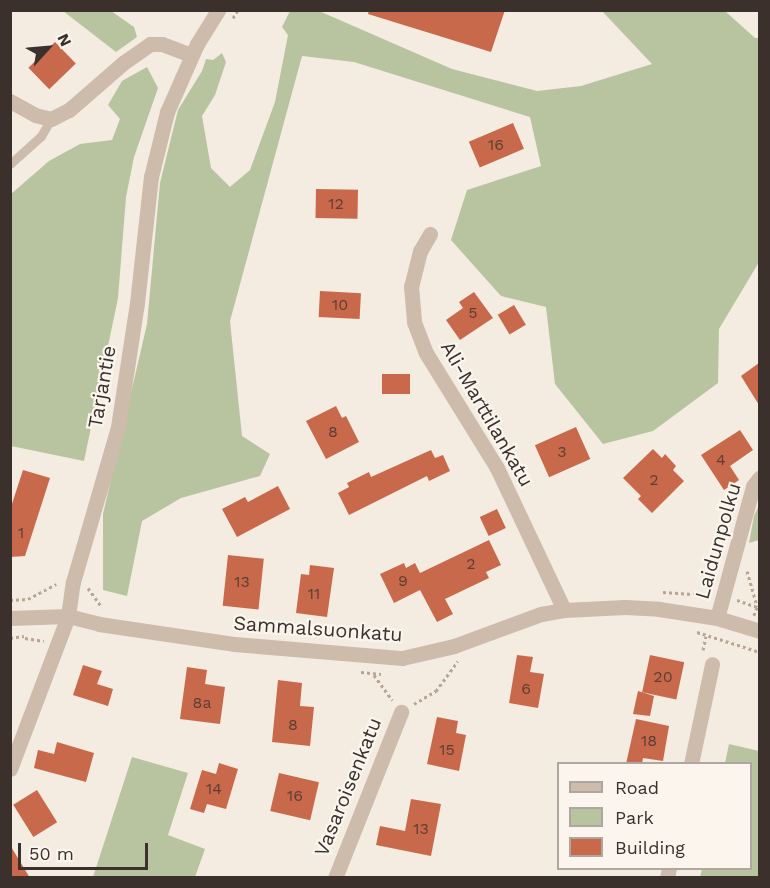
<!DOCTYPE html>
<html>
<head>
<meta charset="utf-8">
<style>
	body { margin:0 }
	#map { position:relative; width:770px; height:888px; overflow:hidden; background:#f4ebe1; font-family:"Work Sans",sans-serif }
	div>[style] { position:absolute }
	.green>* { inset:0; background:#b8c4a0 }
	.building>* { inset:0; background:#c8694b; transform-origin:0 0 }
	.path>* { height:3px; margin-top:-1.5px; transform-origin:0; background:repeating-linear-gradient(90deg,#b9a596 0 3px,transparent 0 6px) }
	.service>* { height:9px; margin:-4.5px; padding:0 4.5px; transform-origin:4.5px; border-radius:4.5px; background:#cdbbac }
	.minor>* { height:15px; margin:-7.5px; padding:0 7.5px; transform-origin:7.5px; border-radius:7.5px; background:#cdbbac }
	span { translate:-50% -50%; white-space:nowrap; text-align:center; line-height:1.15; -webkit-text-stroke:4.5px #fbf5ee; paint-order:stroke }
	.number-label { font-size:16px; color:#5e3e33 }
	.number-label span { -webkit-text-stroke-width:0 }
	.street-label { font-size:20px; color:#3b302b }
	.frame { position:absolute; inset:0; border:12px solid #3b302b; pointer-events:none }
	.legend { position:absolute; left:557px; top:762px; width:195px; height:108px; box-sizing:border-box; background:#fbf5ee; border:2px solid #aea6a0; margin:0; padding:8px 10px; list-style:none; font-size:18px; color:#3b302b }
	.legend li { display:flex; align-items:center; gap:12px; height:30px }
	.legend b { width:30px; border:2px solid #aea6a0 }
	.north { position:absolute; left:18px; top:18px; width:60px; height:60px; -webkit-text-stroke:4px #fbf5ee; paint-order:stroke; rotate:64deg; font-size:16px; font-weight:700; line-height:24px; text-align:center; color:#3b302b }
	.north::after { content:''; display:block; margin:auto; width:21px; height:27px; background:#3b302b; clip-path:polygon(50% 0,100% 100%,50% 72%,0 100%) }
	.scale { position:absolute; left:18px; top:843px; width:130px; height:27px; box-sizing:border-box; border:3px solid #3b302b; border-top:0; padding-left:8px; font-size:18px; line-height:21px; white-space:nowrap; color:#3b302b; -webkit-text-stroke:4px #fbf5ee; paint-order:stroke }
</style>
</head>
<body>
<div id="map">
	<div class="green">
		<div style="clip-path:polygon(63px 11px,111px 11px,134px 27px,137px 37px,116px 52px)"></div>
		<div style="clip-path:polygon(290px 11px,319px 11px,452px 69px,537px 91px,581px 86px,652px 64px,602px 11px,725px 11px,755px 38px,759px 38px,759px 262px,719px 329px,718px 383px,653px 431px,603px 444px,555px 384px,546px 307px,501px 296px,451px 240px,467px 190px,541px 166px,530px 117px,354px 62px,302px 56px,230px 321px,242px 436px,270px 454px,260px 476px,181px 498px,142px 521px,127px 596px,103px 590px,103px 514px,147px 324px,160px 183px,178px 110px,202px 71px,206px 59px,213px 60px,222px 53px,226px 62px,215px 95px,202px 116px,211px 168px,230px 187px,250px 170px,275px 102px,288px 35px,282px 27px)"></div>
		<div style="clip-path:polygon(147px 67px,158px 88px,134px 157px,126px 197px,118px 298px,84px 461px,11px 446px,11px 194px,49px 161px,80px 144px,112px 140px,120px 119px,108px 105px,122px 81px)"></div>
		<div style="clip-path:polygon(759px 505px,759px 540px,749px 543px,754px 516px)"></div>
		<div style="clip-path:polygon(729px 744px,759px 751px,759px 877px,700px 877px,702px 869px,750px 868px,750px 764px,725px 763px)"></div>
		<div style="clip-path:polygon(132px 757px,188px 773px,168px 835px,205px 849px,195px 877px,93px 877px)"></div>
	</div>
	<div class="building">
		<div style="clip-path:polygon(369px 10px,505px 10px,491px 52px,368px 14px)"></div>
		<div style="left:55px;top:42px;width:30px;height:37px;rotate:46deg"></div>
		<div style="left:513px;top:123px;width:28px;height:48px;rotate:67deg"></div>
		<div style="left:316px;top:189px;width:42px;height:29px;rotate:1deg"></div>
		<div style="left:320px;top:291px;width:41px;height:26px;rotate:3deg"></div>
		<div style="clip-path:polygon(474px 292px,493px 318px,460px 340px,446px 320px,463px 308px,459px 302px)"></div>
		<div style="left:514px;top:305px;width:23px;height:19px;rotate:59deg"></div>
		<div style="clip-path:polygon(759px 363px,759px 405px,741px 376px)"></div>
		<div style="left:382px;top:374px;width:28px;height:20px"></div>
		<div style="clip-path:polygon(336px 406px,342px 418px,346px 416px,359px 442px,326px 459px,306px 421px)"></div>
		<div style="left:576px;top:427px;width:35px;height:45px;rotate:66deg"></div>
		<div style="clip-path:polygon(740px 430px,753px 450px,730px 466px,739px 480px,724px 490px,701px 455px)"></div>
		<div style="clip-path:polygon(653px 449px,662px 458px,665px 454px,676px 466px,673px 470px,684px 481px,652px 513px,638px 499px,641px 496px,623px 478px)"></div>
		<div style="clip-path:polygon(431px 450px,435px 458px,443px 455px,450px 471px,429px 481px,427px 476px,349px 515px,338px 493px,349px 487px,347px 483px,369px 472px,371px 477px)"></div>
		<div style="clip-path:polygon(23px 470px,50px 478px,25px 556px,10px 557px,10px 510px)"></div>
		<div style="clip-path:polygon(278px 486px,290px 509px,237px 537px,222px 509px,245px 497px,248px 502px)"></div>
		<div style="left:497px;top:509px;width:21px;height:19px;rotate:65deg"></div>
		<div style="clip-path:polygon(489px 540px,501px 565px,486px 572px,489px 578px,445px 599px,453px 614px,437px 622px,420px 590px,394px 603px,380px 574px,404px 563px,406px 568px,415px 563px,420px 573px)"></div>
		<div style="left:228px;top:555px;width:36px;height:51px;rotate:6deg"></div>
		<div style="clip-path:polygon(310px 565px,334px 568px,327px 617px,296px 613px,301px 574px,309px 575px)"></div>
		<div style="clip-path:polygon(517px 655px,533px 657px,530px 672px,544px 674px,538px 708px,509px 703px)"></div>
		<div style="left:650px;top:655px;width:35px;height:38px;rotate:12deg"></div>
		<div style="clip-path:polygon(83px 665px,102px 671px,97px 684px,113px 689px,108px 706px,73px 695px)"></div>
		<div style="clip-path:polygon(187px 667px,207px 670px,205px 684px,225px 687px,220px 724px,180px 719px)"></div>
		<div style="clip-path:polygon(278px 680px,302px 683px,300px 706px,314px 707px,310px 746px,272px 742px)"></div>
		<div style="clip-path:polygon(638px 691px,654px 696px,650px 716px,633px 714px)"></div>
		<div style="clip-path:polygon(437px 717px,458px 721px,456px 733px,466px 735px,459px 771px,427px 764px)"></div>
		<div style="clip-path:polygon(636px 719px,669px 726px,663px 761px,643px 758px,642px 764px,626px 764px)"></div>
		<div style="clip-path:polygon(57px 742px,94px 753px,86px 782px,34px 768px,38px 750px,54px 754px)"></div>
		<div style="clip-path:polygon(219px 763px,238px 769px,226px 809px,207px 804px,204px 813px,190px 809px,202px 770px,216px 774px)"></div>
		<div style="left:279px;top:773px;width:41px;height:39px;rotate:13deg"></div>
		<div style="left:37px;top:790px;width:38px;height:28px;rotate:58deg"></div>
		<div style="clip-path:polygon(411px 799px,441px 804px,431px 856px,376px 845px,380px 826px,405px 831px)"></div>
		<div style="clip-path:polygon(10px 845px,30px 878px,10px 878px)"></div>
	</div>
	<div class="path">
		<div style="left:233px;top:18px;width:9px;rotate:-58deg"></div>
		<div style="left:747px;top:571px;width:37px;rotate:74deg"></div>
		<div style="left:88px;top:588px;width:22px;rotate:54deg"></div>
		<div style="left:663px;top:592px;width:44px;rotate:3.9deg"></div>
		<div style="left:10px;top:600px;width:18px;rotate:-3deg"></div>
		<div style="left:28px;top:599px;width:32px;rotate:-28deg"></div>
		<div style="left:737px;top:600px;width:21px;rotate:19deg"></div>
		<div style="left:757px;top:607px;width:9px;rotate:111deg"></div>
		<div style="left:697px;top:632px;width:66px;rotate:17.6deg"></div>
		<div style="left:10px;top:638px;width:14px;rotate:-8deg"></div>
		<div style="left:25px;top:638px;width:19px;rotate:9deg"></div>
		<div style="left:703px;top:650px;width:14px;rotate:-78deg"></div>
		<div style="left:361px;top:672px;width:20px;rotate:6deg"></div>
		<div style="left:374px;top:675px;width:31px;rotate:54deg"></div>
		<div style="left:414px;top:704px;width:26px;rotate:-31deg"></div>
		<div style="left:436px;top:691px;width:37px;rotate:-54deg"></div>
	</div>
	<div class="service">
		<div style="left:10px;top:164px;width:42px;rotate:-42.1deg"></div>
		<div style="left:41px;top:136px;width:20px;rotate:-60deg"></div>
	</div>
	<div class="minor">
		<div style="left:10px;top:101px;width:29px;rotate:29deg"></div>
		<div style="left:35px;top:115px;width:16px;rotate:14deg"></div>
		<div style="left:51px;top:119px;width:20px;rotate:-27deg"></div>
		<div style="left:69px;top:110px;width:72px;rotate:-41deg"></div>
		<div style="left:123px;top:63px;width:33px;rotate:-35deg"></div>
		<div style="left:150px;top:44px;width:12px"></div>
		<div style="left:162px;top:44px;width:31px;rotate:21deg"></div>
		<div style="left:430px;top:234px;width:20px;rotate:120deg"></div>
		<div style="left:420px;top:251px;width:36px;rotate:104deg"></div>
		<div style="left:411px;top:286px;width:36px;rotate:85deg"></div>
		<div style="left:414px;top:322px;width:33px;rotate:69deg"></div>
		<div style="left:426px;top:353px;width:135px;rotate:58.3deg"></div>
		<div style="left:497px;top:468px;width:157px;rotate:64.7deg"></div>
		<div style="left:10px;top:618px;width:58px;rotate:-2deg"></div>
		<div style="left:68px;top:616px;width:32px;rotate:14deg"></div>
		<div style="left:99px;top:624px;width:136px;rotate:8.4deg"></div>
		<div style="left:234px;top:644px;width:169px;rotate:4.8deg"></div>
		<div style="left:402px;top:658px;width:53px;rotate:-13deg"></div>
		<div style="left:454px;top:646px;width:93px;rotate:-20.2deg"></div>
		<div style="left:541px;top:614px;width:23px;rotate:-10deg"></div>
		<div style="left:564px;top:610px;width:61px;rotate:-2.8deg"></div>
		<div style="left:625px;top:607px;width:34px;rotate:3deg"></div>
		<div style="left:659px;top:609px;width:59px;rotate:8.8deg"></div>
		<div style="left:717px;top:618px;width:45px;rotate:16.8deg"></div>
		<div style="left:717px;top:618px;width:137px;rotate:-74.7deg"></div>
		<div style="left:753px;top:486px;width:11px;rotate:-52deg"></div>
		<div style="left:691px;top:764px;width:102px;rotate:-78.1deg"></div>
		<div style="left:10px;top:769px;width:164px;rotate:-69.2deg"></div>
		<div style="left:68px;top:616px;width:34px;rotate:-82deg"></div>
		<div style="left:73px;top:582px;width:161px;rotate:-73.8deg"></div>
		<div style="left:118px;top:427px;width:125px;rotate:-81.3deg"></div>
		<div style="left:137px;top:303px;width:127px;rotate:-83.7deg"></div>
		<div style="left:151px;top:177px;width:67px;rotate:-76.2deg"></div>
		<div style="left:167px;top:112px;width:74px;rotate:-66.2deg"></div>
		<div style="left:197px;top:44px;width:40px;rotate:-58deg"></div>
		<div style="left:335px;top:878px;width:179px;rotate:-68.3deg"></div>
		<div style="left:667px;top:878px;width:10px;rotate:-79deg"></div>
	</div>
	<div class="number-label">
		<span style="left:496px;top:145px">16</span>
		<span style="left:336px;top:204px">12</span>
		<span style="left:340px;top:305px">10</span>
		<span style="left:473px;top:313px">5</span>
		<span style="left:333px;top:432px">8</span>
		<span style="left:562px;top:452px">3</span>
		<span style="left:721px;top:460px">4</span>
		<span style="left:654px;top:480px">2</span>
		<span style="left:21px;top:533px">1</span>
		<span style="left:471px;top:564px">2</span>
		<span style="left:403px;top:581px">9</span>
		<span style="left:242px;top:582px">13</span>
		<span style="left:314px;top:594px">11</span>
		<span style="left:663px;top:677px">20</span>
		<span style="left:526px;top:689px">6</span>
		<span style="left:202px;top:703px">8a</span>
		<span style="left:293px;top:725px">8</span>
		<span style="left:649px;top:741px">18</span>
		<span style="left:447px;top:750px">15</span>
		<span style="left:214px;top:789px">14</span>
		<span style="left:295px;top:796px">16</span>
		<span style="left:421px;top:829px">13</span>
	</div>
	<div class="street-label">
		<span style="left:102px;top:387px;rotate:-80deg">Tarjantie</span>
		<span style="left:487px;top:414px;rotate:60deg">Ali-Marttilankatu</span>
		<span style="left:718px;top:541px;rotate:-74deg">Laidunpolku</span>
		<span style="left:318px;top:629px;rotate:4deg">Sammalsuonkatu</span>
		<span style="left:348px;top:787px;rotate:-68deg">Vasaroisenkatu</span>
	</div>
	<div class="frame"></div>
	<ul class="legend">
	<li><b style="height:8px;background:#cdbbac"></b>Road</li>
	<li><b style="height:16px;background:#b8c4a0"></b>Park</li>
	<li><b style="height:16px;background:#c8694b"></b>Building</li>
	</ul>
	<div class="north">N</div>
	<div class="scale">50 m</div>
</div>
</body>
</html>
